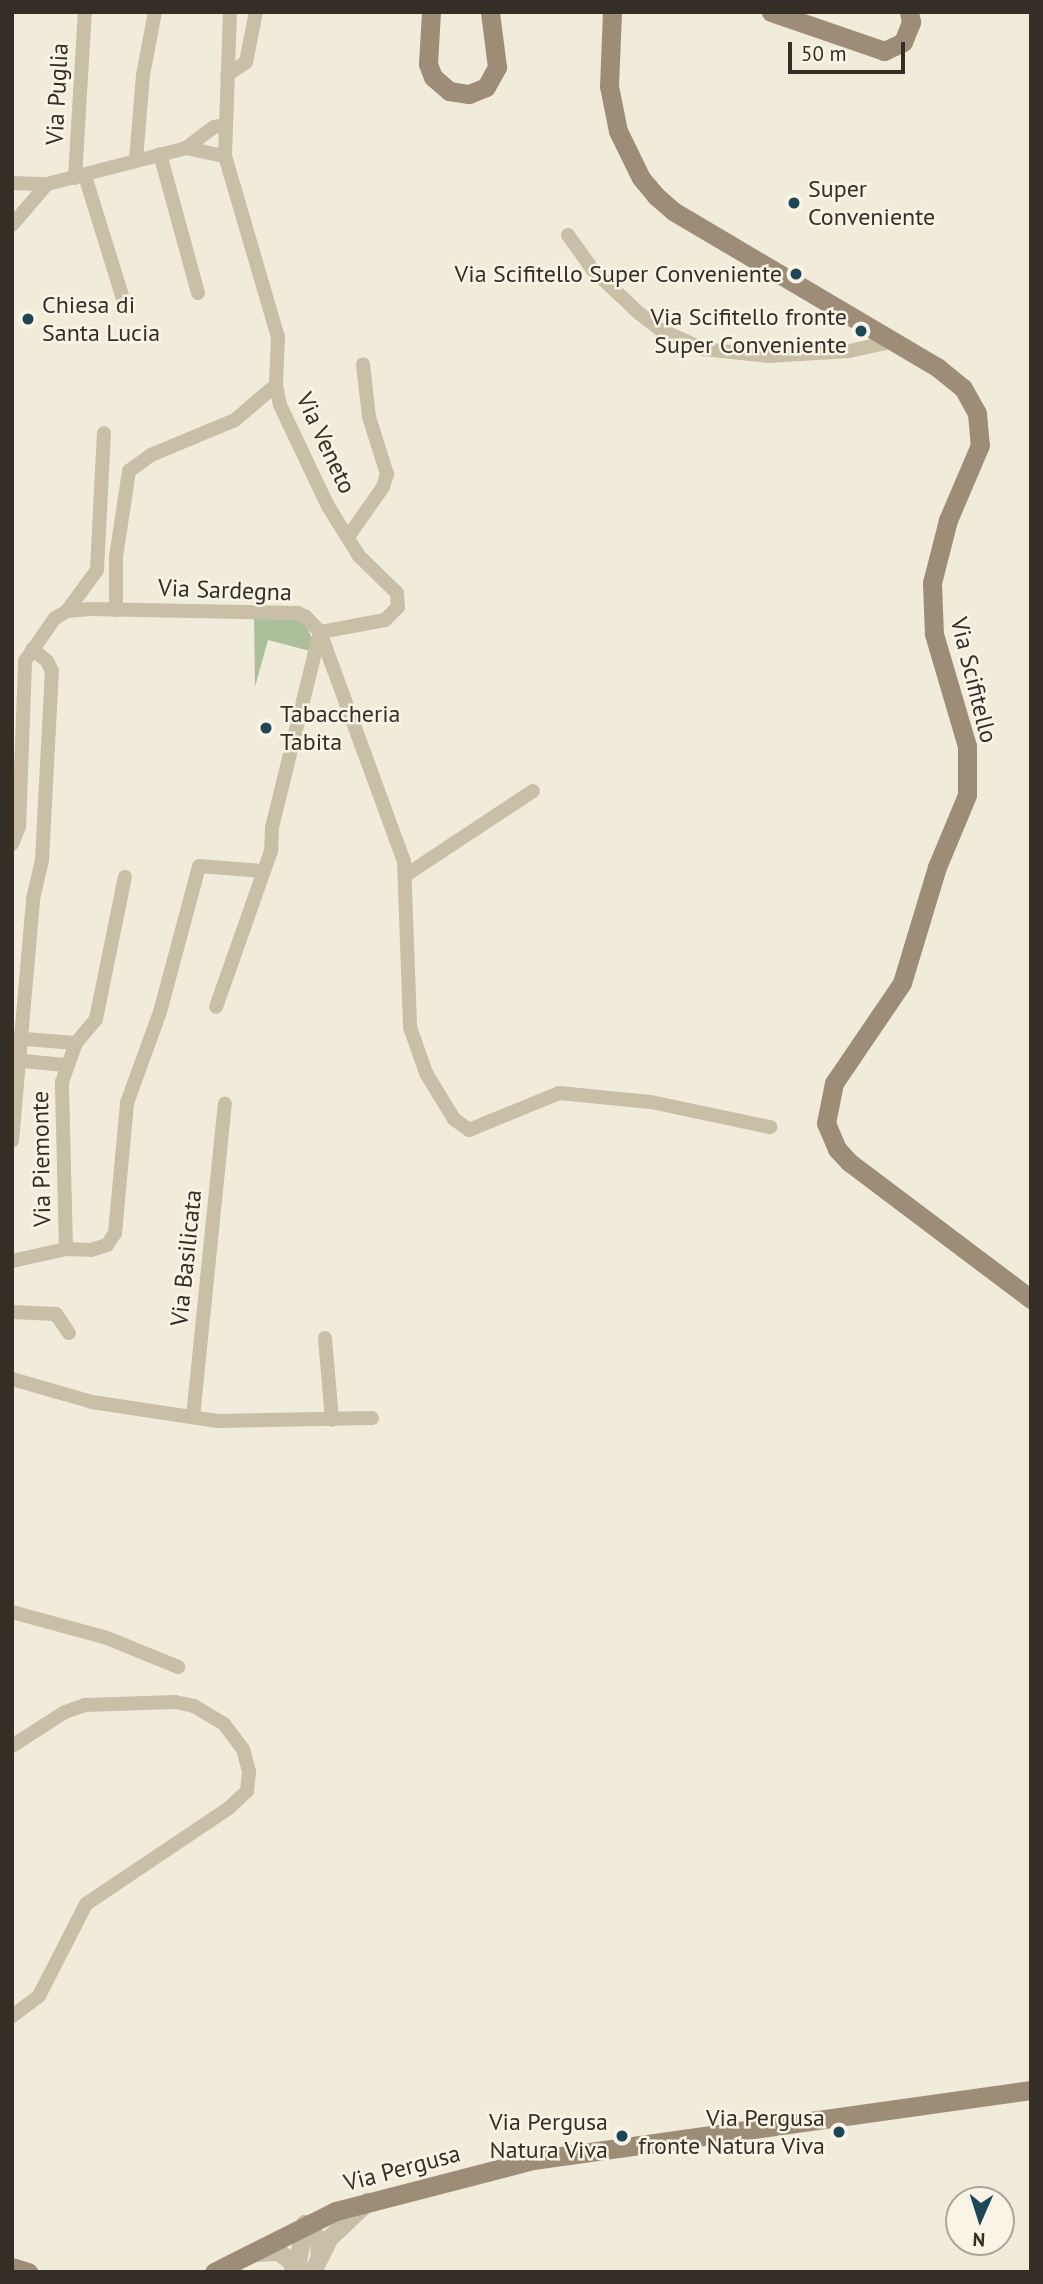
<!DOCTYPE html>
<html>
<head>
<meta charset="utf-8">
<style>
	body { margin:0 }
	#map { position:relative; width:1043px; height:2284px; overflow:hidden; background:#f1ebda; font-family:"PT Sans",sans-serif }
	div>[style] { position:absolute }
	.green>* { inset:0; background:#abc09a }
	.minor>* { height:14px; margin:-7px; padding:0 7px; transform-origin:7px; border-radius:7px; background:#c9bea6 }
	.tertiary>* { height:18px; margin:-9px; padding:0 9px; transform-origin:9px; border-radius:9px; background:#c9bea6 }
	.secondary>* { height:19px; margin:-9.5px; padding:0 9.5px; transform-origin:9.5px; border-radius:9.5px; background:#9d8d77 }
	.dots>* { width:19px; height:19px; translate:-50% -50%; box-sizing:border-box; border:4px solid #f9f4e6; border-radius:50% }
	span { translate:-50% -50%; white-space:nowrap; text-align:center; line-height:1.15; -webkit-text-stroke:5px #f9f4e6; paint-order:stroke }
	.street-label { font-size:24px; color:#352e27 }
	.poi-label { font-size:24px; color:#352e27 }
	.left { translate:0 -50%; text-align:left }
	.right { translate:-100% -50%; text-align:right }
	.frame { position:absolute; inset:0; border:14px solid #352e27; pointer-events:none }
	.north { position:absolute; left:945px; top:2186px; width:70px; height:70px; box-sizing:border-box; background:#f9f4e6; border:2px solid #aba59a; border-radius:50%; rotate:183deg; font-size:19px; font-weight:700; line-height:28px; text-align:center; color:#352e27 }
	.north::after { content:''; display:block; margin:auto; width:24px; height:32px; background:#1d4656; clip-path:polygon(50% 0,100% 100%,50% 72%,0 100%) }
	.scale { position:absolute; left:788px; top:42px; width:117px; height:32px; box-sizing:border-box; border:4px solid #352e27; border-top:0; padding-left:9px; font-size:21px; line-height:24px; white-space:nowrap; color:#352e27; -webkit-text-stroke:5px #f9f4e6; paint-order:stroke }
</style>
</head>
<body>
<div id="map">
	<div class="green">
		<div style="clip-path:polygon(254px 617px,293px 618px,306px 625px,312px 638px,310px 651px,268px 640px,255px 687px)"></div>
	</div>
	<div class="minor">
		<div style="left:230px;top:12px;width:144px;rotate:92deg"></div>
		<div style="left:225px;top:156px;width:189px;rotate:73.7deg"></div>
		<div style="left:278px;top:337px;width:48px;rotate:92.4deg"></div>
		<div style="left:276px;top:385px;width:20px;rotate:79deg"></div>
		<div style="left:280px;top:405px;width:112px;rotate:64.6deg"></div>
		<div style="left:328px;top:506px;width:59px;rotate:58.2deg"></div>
		<div style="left:359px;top:556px;width:53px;rotate:44.2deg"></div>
		<div style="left:397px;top:593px;width:14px;rotate:86deg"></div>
		<div style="left:398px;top:607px;width:18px;rotate:135deg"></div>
		<div style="left:385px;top:620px;width:66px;rotate:169.5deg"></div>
		<div style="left:320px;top:632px;width:244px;rotate:69.9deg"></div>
		<div style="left:404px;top:861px;width:166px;rotate:87.9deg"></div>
		<div style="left:410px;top:1027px;width:49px;rotate:70.8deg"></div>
		<div style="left:426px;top:1073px;width:54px;rotate:58.7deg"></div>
		<div style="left:454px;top:1119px;width:19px;rotate:36deg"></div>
		<div style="left:469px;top:1130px;width:97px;rotate:-22.3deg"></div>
		<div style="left:559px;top:1093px;width:92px;rotate:5.6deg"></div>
		<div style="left:651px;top:1102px;width:122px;rotate:11.9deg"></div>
		<div style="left:227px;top:75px;width:23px;rotate:-34deg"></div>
		<div style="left:246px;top:62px;width:51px;rotate:-78.7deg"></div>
		<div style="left:186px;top:148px;width:35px;rotate:-37deg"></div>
		<div style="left:214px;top:127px;width:10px;rotate:-11deg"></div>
		<div style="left:160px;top:154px;width:144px;rotate:74.7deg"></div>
		<div style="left:136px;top:160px;width:85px;rotate:-85.3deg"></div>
		<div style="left:143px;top:75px;width:64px;rotate:-79.2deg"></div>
		<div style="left:85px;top:176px;width:132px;rotate:72.8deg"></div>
		<div style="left:75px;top:178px;width:166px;rotate:-86.6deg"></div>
		<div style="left:12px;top:183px;width:35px;rotate:2deg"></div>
		<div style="left:47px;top:184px;width:144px;rotate:-14.5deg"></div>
		<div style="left:186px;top:148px;width:40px;rotate:12deg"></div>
		<div style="left:12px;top:225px;width:54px;rotate:-49.5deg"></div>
		<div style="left:568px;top:235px;width:43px;rotate:54.5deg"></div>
		<div style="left:593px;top:270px;width:63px;rotate:43.1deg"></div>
		<div style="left:639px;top:313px;width:28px;rotate:38deg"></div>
		<div style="left:661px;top:330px;width:46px;rotate:24.3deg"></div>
		<div style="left:703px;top:349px;width:65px;rotate:6.1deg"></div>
		<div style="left:768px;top:356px;width:81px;rotate:-3.5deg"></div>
		<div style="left:849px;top:351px;width:46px;rotate:-12.5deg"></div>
		<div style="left:348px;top:537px;width:61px;rotate:-55deg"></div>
		<div style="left:383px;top:487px;width:14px;rotate:-73deg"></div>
		<div style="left:387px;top:474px;width:60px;rotate:-107.5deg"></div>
		<div style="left:369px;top:417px;width:53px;rotate:-96.5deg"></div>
		<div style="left:116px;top:610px;width:53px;rotate:-90deg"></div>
		<div style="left:116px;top:557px;width:87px;rotate:-81.4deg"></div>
		<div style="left:129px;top:471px;width:27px;rotate:-36deg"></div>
		<div style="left:151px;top:455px;width:91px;rotate:-22.6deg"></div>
		<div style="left:235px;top:420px;width:54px;rotate:-40.5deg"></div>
		<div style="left:67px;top:611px;width:51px;rotate:-53.8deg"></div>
		<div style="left:97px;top:570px;width:137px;rotate:-87.1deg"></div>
		<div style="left:12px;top:844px;width:18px;rotate:-68deg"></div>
		<div style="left:19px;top:827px;width:166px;rotate:-87.9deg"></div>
		<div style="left:25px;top:661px;width:52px;rotate:-55.1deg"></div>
		<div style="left:55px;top:618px;width:14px;rotate:-30deg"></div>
		<div style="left:67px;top:611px;width:21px;rotate:-5deg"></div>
		<div style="left:88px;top:609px;width:210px;rotate:1.1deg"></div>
		<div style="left:298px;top:613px;width:9px;rotate:27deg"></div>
		<div style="left:306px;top:617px;width:21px;rotate:47deg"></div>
		<div style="left:320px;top:632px;width:202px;rotate:103.8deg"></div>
		<div style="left:272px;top:828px;width:23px;rotate:92deg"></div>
		<div style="left:271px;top:851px;width:165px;rotate:109.4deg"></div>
		<div style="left:406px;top:875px;width:152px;rotate:-33.5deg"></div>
		<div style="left:12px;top:1038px;width:64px;rotate:4.5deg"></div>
		<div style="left:12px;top:1060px;width:53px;rotate:5.4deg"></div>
		<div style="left:12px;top:1141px;width:243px;rotate:-85deg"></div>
		<div style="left:33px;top:899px;width:40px;rotate:-77deg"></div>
		<div style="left:42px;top:860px;width:189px;rotate:-87deg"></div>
		<div style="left:52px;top:671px;width:11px;rotate:-117deg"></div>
		<div style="left:47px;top:661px;width:19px;rotate:-141deg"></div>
		<div style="left:66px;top:1249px;width:167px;rotate:-91.4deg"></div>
		<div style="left:62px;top:1082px;width:41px;rotate:-70.3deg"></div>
		<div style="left:76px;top:1043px;width:31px;rotate:-50deg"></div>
		<div style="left:96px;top:1019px;width:145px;rotate:-78.5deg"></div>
		<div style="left:12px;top:1261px;width:55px;rotate:-12.5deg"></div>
		<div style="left:66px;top:1249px;width:25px;rotate:2deg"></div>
		<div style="left:91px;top:1250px;width:17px;rotate:-17deg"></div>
		<div style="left:107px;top:1245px;width:14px;rotate:-56deg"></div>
		<div style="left:115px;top:1233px;width:131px;rotate:-84.7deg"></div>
		<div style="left:127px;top:1103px;width:97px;rotate:-70.1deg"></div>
		<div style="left:160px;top:1012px;width:151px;rotate:-75deg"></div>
		<div style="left:199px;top:866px;width:64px;rotate:4.5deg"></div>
		<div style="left:12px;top:1312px;width:44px;rotate:2.6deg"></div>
		<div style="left:56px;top:1314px;width:23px;rotate:56deg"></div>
		<div style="left:325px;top:1338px;width:82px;rotate:85.1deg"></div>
		<div style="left:12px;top:1379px;width:83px;rotate:16deg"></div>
		<div style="left:92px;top:1402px;width:127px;rotate:8.6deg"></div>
		<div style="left:218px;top:1421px;width:154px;rotate:-1.1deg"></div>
		<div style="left:193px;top:1417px;width:315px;rotate:-84.2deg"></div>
		<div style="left:12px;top:1612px;width:98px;rotate:15.3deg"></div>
		<div style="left:107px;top:1638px;width:77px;rotate:22.2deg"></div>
		<div style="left:12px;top:1746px;width:63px;rotate:-32.7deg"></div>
		<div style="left:65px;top:1712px;width:21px;rotate:-19deg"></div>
		<div style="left:85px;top:1705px;width:90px;rotate:-1.9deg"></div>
		<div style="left:175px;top:1702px;width:19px;rotate:12deg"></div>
		<div style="left:194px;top:1706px;width:35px;rotate:31deg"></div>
		<div style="left:224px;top:1724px;width:31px;rotate:53deg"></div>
		<div style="left:243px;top:1749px;width:24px;rotate:75deg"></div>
		<div style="left:249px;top:1772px;width:19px;rotate:96deg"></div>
		<div style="left:247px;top:1791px;width:25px;rotate:137deg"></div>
		<div style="left:229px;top:1808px;width:172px;rotate:146.1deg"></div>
		<div style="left:86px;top:1904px;width:103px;rotate:117.1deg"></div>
		<div style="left:39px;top:1996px;width:34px;rotate:143deg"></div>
	</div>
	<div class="tertiary">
		<div style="left:253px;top:2253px;width:26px;rotate:-2deg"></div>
		<div style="left:279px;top:2252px;width:16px;rotate:38deg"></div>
		<div style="left:292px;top:2262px;width:10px;rotate:79deg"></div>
		<div style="left:296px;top:2272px;width:49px;rotate:-79.4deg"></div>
		<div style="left:305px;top:2224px;width:21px;rotate:49deg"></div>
		<div style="left:319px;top:2240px;width:17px;rotate:87deg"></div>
		<div style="left:313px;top:2272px;width:37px;rotate:-64deg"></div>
		<div style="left:329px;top:2239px;width:54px;rotate:-43.5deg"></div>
	</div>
	<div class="secondary">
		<div style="left:431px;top:12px;width:52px;rotate:93.3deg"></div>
		<div style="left:428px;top:64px;width:14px;rotate:69deg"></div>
		<div style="left:433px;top:77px;width:21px;rotate:41deg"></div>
		<div style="left:449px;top:91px;width:20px;rotate:9deg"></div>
		<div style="left:469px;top:94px;width:18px;rotate:-22deg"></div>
		<div style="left:486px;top:87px;width:23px;rotate:-61deg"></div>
		<div style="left:497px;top:67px;width:55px;rotate:-97.3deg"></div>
		<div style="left:612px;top:12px;width:74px;rotate:92.3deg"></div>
		<div style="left:609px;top:86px;width:46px;rotate:78.7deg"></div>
		<div style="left:618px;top:131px;width:52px;rotate:63.9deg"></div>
		<div style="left:641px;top:178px;width:23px;rotate:50deg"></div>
		<div style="left:656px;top:196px;width:23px;rotate:41deg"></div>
		<div style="left:673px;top:211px;width:307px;rotate:30.6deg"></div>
		<div style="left:937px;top:367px;width:33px;rotate:39deg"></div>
		<div style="left:963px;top:388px;width:29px;rotate:61deg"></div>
		<div style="left:977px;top:413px;width:32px;rotate:85deg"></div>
		<div style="left:980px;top:445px;width:82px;rotate:113.1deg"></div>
		<div style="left:948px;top:520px;width:65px;rotate:104.3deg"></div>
		<div style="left:932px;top:583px;width:51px;rotate:87.8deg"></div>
		<div style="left:934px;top:634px;width:117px;rotate:73.6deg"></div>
		<div style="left:967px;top:746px;width:49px;rotate:90deg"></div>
		<div style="left:967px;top:795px;width:78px;rotate:112.6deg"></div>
		<div style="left:937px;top:867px;width:121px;rotate:106.8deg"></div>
		<div style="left:902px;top:983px;width:121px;rotate:124.2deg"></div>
		<div style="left:834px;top:1083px;width:41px;rotate:101.3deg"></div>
		<div style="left:826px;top:1123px;width:28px;rotate:67deg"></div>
		<div style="left:837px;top:1149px;width:18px;rotate:47deg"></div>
		<div style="left:849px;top:1162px;width:228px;rotate:37deg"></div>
		<div style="left:771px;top:12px;width:120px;rotate:19deg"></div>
		<div style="left:884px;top:51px;width:21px;rotate:-25deg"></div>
		<div style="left:903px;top:42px;width:22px;rotate:-68deg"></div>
		<div style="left:911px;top:22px;width:10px;rotate:-101deg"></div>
		<div style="left:12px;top:2267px;width:17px;rotate:17deg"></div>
		<div style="left:214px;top:2272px;width:136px;rotate:-26.6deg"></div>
		<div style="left:336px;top:2211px;width:203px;rotate:-14.5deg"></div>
		<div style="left:533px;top:2160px;width:503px;rotate:-8deg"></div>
	</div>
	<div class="dots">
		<div style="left:794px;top:203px;background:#1d4656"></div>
		<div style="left:796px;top:274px;background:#1d4656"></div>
		<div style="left:28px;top:319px;background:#1d4656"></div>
		<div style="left:861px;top:331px;background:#1d4656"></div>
		<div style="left:266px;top:728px;background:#1d4656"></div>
		<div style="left:839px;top:2132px;background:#1d4656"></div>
		<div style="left:622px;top:2136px;background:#1d4656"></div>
	</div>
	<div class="street-label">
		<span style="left:57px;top:94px;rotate:-87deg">Via Puglia</span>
		<span style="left:326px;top:443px;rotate:65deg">Via Veneto</span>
		<span style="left:225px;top:590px;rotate:2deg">Via Sardegna</span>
		<span style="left:974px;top:680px;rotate:76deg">Via Scifitello</span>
		<span style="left:41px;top:1159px;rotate:-91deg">Via Piemonte</span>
		<span style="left:186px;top:1258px;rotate:-84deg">Via Basilicata</span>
		<span style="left:402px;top:2168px;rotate:-15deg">Via Pergusa</span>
	</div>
	<div class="poi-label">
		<span class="left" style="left:808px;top:203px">Super<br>Conveniente</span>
		<span class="right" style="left:782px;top:274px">Via Scifitello Super Conveniente</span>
		<span class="left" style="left:42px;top:319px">Chiesa di<br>Santa Lucia</span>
		<span class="right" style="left:847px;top:331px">Via Scifitello fronte<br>Super Conveniente</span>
		<span class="left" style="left:280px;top:728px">Tabaccheria<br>Tabita</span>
		<span class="right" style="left:825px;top:2132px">Via Pergusa<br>fronte Natura Viva</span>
		<span class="right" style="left:608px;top:2136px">Via Pergusa<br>Natura Viva</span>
	</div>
	<div class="frame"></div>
	<div class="north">N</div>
	<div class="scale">50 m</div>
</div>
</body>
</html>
